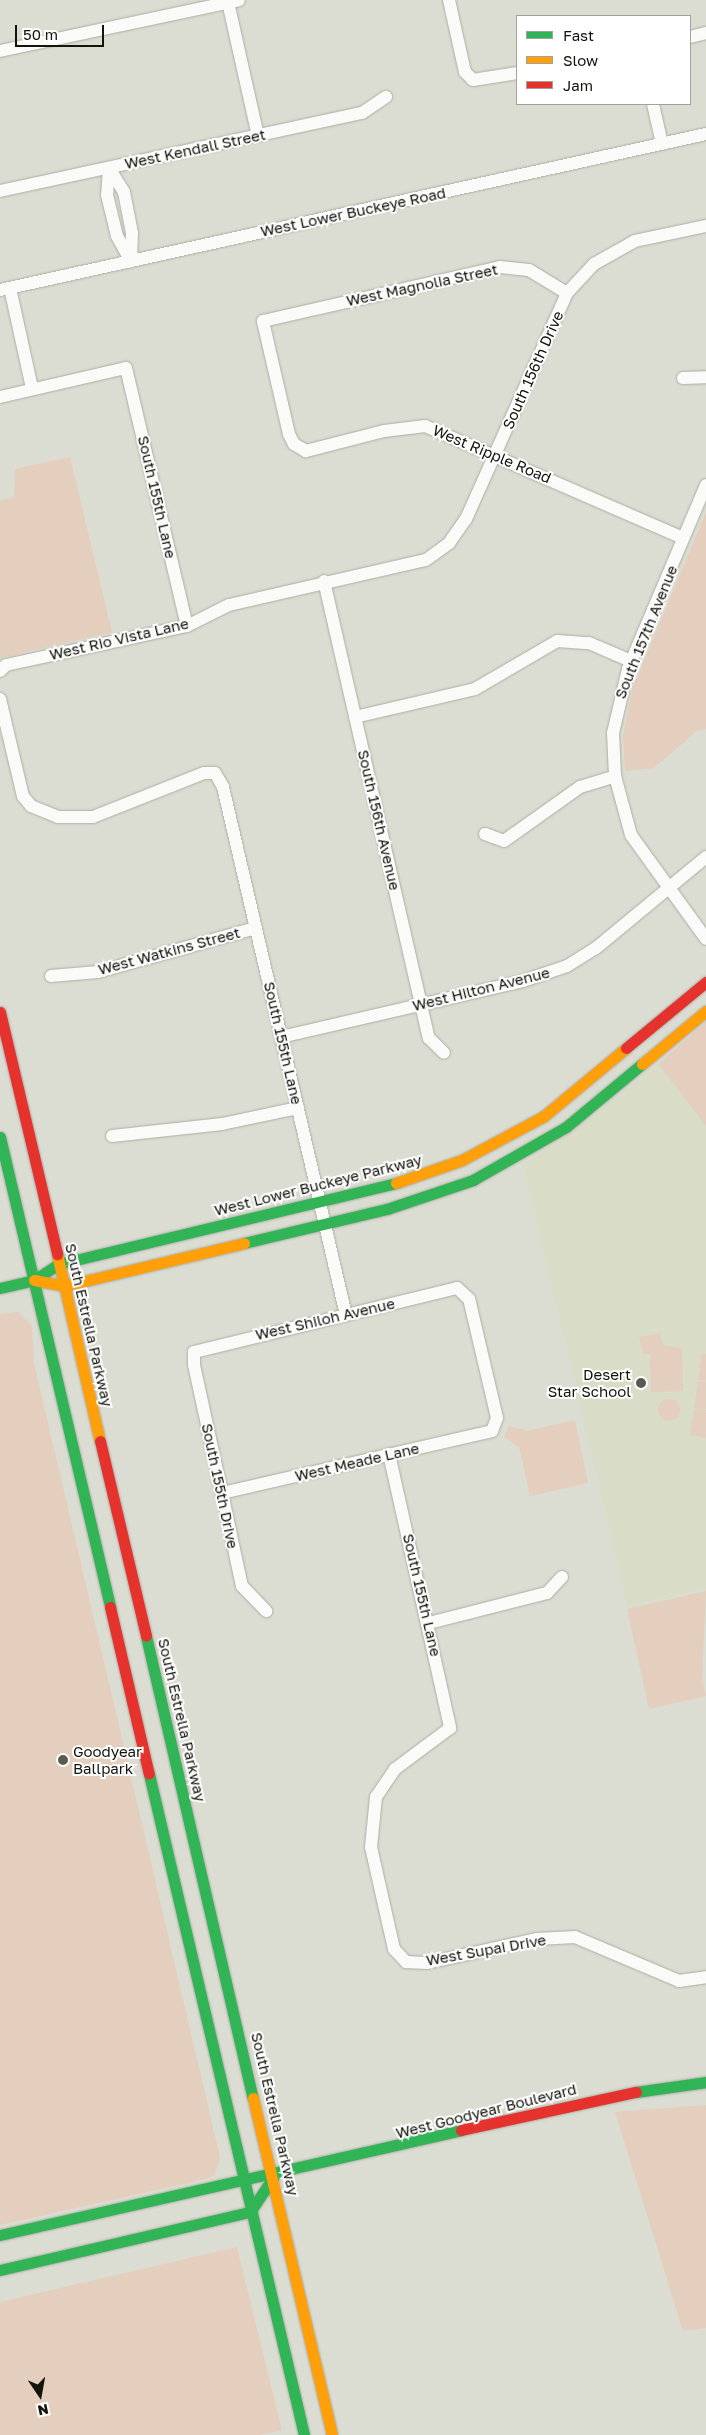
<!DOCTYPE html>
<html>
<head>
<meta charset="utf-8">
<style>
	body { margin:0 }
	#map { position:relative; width:706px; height:2435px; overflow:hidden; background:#dcddd2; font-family:"Golos Text",sans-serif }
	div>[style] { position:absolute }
	.built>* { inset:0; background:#d9dcc7 }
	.green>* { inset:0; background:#e4cebd }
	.round { border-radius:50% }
	.roads { filter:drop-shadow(0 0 1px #acada5) drop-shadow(0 0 1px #acada5) }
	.street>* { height:12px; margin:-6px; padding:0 6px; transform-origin:6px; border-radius:6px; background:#fafaf8 }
	.fast>* { height:11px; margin:-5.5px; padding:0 5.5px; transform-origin:5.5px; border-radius:5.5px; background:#30b455 }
	.slow>* { height:11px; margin:-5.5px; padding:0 5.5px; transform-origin:5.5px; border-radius:5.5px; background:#ff9f0a }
	.jam>* { height:11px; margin:-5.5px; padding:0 5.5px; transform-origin:5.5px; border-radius:5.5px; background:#e5322d }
	.dots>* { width:14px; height:14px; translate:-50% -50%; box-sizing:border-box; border:2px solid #fff; border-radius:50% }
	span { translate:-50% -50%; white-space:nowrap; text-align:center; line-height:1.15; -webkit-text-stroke:4px #fff; paint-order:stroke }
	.street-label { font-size:15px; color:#13140c }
	.poi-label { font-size:15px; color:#13140c }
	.right { translate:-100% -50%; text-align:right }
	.left { translate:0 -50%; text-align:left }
	.legend { position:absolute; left:516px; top:15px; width:175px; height:90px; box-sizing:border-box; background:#fff; border:1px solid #a1a19e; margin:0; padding:6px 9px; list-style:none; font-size:15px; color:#13140c }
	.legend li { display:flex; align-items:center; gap:10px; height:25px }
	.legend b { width:25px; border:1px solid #a1a19e }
	.north { position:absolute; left:15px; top:2370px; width:50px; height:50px; -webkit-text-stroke:4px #fff; paint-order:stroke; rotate:168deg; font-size:14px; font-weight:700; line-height:20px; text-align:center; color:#13140c }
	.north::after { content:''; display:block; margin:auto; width:18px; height:22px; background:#13140c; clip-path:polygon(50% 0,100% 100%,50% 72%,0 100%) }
	.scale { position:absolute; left:15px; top:25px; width:89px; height:22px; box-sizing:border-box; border:2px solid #13140c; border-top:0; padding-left:6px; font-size:15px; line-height:18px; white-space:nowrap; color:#13140c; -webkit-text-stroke:4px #fff; paint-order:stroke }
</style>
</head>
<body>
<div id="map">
	<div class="built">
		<div style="clip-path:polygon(658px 1064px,706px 1126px,706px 1589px,628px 1606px,523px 1164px,580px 1127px)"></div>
	</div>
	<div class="green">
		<div style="clip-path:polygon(70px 457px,112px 632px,0 658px,0 500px,14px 497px,15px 469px)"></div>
		<div style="clip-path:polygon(706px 512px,706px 729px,698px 730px,654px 768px,625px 771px,623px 736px,633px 687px)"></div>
		<div style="clip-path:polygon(706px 1022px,706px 1126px,658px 1064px)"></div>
		<div style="clip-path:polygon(18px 1312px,32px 1326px,34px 1363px,220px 2157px,215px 2175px,206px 2179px,0 2225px,0 1314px)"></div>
		<div style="clip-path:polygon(660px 1333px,663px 1345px,682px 1348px,683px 1391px,651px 1392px,650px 1354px,643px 1354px,639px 1337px)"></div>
		<div style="clip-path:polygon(702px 1353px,706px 1354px,706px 1381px,698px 1380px)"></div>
		<div style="clip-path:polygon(698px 1381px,706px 1382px,706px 1409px,694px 1408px)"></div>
		<div class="round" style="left:658px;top:1399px;width:22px;height:22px"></div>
		<div style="clip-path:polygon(694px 1409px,706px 1410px,706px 1438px,690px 1435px)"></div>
		<div style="clip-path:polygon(575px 1420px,588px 1483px,530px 1496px,519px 1447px,504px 1437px,509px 1426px,528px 1431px)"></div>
		<div style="clip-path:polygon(706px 1591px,702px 1680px,706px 1696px,649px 1709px,627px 1609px)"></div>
		<div style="clip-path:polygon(706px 2105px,706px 2328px,683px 2331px,615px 2112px)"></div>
		<div style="clip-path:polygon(237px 2247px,282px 2430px,259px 2435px,0 2435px,0 2302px)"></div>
	</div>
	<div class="roads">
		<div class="street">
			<div style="left:449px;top:0;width:74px;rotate:77.5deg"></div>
			<div style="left:465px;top:72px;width:11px;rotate:45deg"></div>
			<div style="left:473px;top:80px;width:45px;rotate:-9deg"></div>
			<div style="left:228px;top:2px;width:137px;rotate:77.4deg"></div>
			<div style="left:690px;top:37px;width:16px;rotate:-14deg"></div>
			<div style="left:0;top:51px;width:244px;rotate:-12deg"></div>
			<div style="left:653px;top:104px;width:41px;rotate:77.3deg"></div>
			<div style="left:109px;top:168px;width:28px;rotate:58deg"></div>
			<div style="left:124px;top:192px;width:42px;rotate:79deg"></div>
			<div style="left:132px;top:233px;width:28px;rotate:92deg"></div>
			<div style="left:109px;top:168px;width:27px;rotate:94deg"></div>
			<div style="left:107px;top:195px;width:42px;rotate:76.3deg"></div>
			<div style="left:117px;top:236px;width:29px;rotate:61deg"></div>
			<div style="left:0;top:191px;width:370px;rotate:-12.2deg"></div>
			<div style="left:362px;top:113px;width:29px;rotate:-34deg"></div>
			<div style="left:10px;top:288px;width:102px;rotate:77.6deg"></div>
			<div style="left:0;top:290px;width:723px;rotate:-12.46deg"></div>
			<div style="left:683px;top:378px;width:23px;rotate:-2deg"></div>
			<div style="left:0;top:397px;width:129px;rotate:-13deg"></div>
			<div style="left:126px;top:368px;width:265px;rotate:76.7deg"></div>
			<div style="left:706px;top:485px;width:200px;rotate:113deg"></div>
			<div style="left:628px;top:669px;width:66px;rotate:103.2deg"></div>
			<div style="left:613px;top:733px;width:43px;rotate:87.3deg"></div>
			<div style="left:615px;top:776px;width:61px;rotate:74.8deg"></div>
			<div style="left:631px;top:835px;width:128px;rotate:54.2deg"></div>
			<div style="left:683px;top:538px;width:281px;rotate:-156.5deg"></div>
			<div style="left:425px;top:426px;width:41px;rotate:173deg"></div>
			<div style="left:384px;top:431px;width:81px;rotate:165.6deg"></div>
			<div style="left:306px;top:451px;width:14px;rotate:-150deg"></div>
			<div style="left:294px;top:444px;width:11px;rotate:-117deg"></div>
			<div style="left:289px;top:434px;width:116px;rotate:-103deg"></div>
			<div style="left:263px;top:321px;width:243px;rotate:-12.8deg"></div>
			<div style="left:500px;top:267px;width:29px;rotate:6deg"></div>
			<div style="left:529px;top:270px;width:44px;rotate:31.2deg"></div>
			<div style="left:567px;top:293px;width:40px;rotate:-47deg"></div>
			<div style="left:594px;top:264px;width:47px;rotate:-29.3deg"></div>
			<div style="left:635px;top:241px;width:73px;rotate:-11.9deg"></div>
			<div style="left:324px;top:581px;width:469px;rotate:77.1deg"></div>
			<div style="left:429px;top:1038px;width:21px;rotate:45deg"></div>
			<div style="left:0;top:671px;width:8px;rotate:-45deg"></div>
			<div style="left:6px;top:665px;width:185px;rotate:-12.2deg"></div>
			<div style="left:187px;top:626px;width:47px;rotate:-26.6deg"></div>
			<div style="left:229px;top:605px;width:202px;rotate:-12.9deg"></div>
			<div style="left:426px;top:560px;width:29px;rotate:-36deg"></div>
			<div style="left:449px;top:543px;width:29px;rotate:-55deg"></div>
			<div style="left:466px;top:519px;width:248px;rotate:-65.9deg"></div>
			<div style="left:0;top:699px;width:100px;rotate:76.7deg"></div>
			<div style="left:23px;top:796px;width:13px;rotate:51deg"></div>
			<div style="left:31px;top:806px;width:29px;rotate:22deg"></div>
			<div style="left:58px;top:817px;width:35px"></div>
			<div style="left:93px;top:817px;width:119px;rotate:-21.6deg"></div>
			<div style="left:204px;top:773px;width:11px"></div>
			<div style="left:215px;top:773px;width:16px;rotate:60deg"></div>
			<div style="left:223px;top:787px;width:542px;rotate:76.89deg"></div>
			<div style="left:355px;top:717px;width:123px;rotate:-13.1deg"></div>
			<div style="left:475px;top:689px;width:95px;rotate:-30.3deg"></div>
			<div style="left:557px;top:641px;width:32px;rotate:4deg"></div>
			<div style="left:589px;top:643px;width:46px;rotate:23.2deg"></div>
			<div style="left:485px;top:834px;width:20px;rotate:20deg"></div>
			<div style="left:504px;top:841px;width:93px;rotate:-35.4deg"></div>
			<div style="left:580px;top:787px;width:37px;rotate:-17deg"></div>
			<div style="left:51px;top:976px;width:47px;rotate:-4.9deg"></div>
			<div style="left:98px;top:972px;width:164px;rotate:-15.6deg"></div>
			<div style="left:281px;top:1037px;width:248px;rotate:-13deg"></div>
			<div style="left:523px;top:981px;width:46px;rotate:-18.8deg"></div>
			<div style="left:567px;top:966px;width:34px;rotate:-32deg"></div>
			<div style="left:596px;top:948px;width:143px;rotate:-39.6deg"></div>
			<div style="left:112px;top:1136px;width:111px;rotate:-6.2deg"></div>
			<div style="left:222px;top:1124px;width:78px;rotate:-11.9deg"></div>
			<div style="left:389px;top:1454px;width:281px;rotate:77.4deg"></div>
			<div style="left:450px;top:1728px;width:69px;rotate:143.3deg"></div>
			<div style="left:395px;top:1769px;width:34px;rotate:124deg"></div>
			<div style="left:376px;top:1797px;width:50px;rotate:95.7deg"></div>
			<div style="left:371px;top:1847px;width:105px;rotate:77.3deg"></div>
			<div style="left:394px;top:1949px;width:18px;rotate:47deg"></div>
			<div style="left:406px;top:1962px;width:21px;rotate:3deg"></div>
			<div style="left:427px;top:1963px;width:113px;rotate:-12.3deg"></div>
			<div style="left:537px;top:1939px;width:38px;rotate:-3deg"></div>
			<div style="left:575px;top:1937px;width:113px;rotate:22.9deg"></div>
			<div style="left:679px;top:1981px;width:27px;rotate:-8deg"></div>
			<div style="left:222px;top:1493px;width:277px;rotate:-12.9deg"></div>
			<div style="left:492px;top:1431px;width:14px;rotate:-69deg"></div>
			<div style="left:497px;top:1418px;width:122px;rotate:-103.2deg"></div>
			<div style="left:469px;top:1299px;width:16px;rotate:-137deg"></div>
			<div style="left:457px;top:1288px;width:271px;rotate:166.3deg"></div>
			<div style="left:194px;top:1352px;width:13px;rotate:90deg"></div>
			<div style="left:194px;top:1365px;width:131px;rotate:77.7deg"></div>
			<div style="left:222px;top:1493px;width:95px;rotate:77.9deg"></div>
			<div style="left:242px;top:1586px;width:35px;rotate:46deg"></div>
			<div style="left:429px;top:1623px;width:122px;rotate:-14.3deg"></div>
			<div style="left:547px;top:1593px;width:22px;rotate:-47deg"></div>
		</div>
		<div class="fast">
			<div style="left:0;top:1137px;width:483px;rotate:76.8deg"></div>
			<div style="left:244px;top:1243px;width:147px;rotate:-13.4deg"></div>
			<div style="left:387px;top:1209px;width:91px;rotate:-18.6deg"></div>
			<div style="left:473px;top:1180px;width:107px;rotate:-29.7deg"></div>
			<div style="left:566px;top:1127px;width:99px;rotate:-39.7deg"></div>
			<div style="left:0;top:1288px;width:35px;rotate:-13deg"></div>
			<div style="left:34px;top:1280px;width:30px;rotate:-33deg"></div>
			<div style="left:59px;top:1264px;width:347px;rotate:-13.5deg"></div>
			<div style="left:146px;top:1636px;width:474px;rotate:77deg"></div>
			<div style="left:149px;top:1774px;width:679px;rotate:76.8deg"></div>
			<div style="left:636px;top:2092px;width:71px;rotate:-8.1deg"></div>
			<div style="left:0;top:2235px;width:473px;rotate:-12.8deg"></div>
			<div style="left:0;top:2270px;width:257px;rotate:-13.1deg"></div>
			<div style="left:250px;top:2212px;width:43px;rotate:-56.3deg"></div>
		</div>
		<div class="slow">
			<div style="left:642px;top:1064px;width:83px;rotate:-39.6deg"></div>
			<div style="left:396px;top:1183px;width:70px;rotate:-19.2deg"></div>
			<div style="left:462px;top:1160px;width:93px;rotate:-28.2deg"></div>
			<div style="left:544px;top:1116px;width:107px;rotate:-39.7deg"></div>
			<div style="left:57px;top:1254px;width:192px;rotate:77.1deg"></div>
			<div style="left:34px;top:1280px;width:31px;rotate:11deg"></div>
			<div style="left:64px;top:1286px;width:185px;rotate:-13.4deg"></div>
			<div style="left:253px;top:2098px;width:346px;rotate:76.8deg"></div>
		</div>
		<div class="jam">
			<div style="left:0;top:1012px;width:249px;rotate:76.7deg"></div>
			<div style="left:626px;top:1048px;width:104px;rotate:-39.5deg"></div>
			<div style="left:100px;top:1441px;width:200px;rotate:76.7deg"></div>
			<div style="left:110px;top:1607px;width:171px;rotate:76.9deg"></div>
			<div style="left:461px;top:2130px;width:179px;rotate:-12.3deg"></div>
		</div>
	</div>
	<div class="dots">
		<div style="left:641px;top:1383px;background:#595a51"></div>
		<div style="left:63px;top:1760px;background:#595a51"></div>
	</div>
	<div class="street-label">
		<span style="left:195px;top:149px;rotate:-12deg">West Kendall Street</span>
		<span style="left:353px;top:212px;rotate:-12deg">West Lower Buckeye Road</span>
		<span style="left:422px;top:285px;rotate:-12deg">West Magnolia Street</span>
		<span style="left:533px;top:370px;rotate:-66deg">South 156th Drive</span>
		<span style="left:492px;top:454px;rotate:23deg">West Ripple Road</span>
		<span style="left:157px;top:497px;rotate:77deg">South 155th Lane</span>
		<span style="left:646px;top:632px;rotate:-68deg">South 157th Avenue</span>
		<span style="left:119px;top:639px;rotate:-13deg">West Rio Vista Lane</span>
		<span style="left:379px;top:820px;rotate:77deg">South 156th Avenue</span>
		<span style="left:169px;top:951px;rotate:-15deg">West Watkins Street</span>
		<span style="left:481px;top:989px;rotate:-14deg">West Hilton Avenue</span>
		<span style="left:283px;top:1043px;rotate:77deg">South 155th Lane</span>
		<span style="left:318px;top:1185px;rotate:-14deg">West Lower Buckeye Parkway</span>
		<span style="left:325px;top:1319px;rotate:-13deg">West Shiloh Avenue</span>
		<span style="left:89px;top:1325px;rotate:77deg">South Estrella Parkway</span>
		<span style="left:357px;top:1462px;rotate:-13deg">West Meade Lane</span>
		<span style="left:220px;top:1486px;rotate:78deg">South 155th Drive</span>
		<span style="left:422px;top:1595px;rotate:77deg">South 155th Lane</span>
		<span style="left:182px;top:1720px;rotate:77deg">South Estrella Parkway</span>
		<span style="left:486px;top:1950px;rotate:-10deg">West Supai Drive</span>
		<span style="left:486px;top:2111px;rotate:-14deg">West Goodyear Boulevard</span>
		<span style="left:275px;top:2114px;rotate:77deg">South Estrella Parkway</span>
	</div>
	<div class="poi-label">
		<span class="right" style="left:631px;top:1383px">Desert<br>Star School</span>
		<span class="left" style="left:73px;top:1760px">Goodyear<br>Ballpark</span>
	</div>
	<ul class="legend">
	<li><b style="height:6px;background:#30b455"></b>Fast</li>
	<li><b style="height:6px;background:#ff9f0a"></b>Slow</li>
	<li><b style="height:6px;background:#e5322d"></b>Jam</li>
	</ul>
	<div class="north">N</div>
	<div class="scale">50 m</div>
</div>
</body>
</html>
